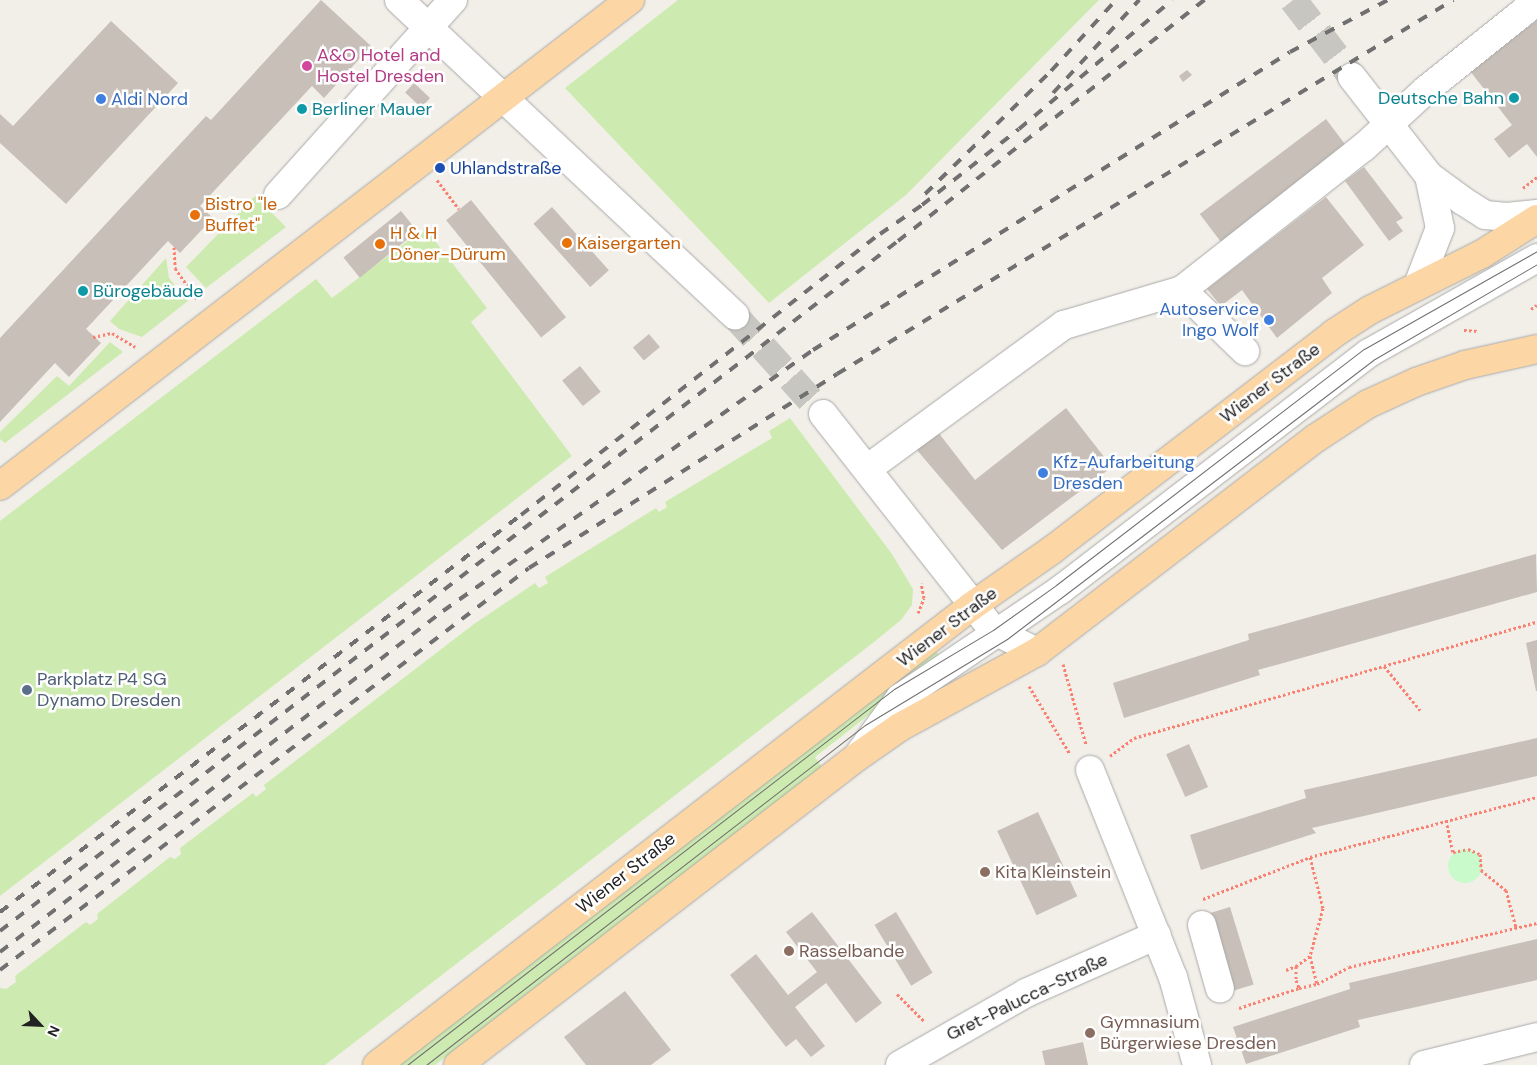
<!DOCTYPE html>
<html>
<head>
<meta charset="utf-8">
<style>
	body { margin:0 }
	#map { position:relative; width:1537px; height:1065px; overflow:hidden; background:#f2efe9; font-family:"DM Sans",sans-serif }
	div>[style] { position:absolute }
	.grass>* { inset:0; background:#cdebb0 }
	.park>* { inset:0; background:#c8facc }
	.round { border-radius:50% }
	.building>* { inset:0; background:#c7bfb8; transform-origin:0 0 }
	.minor-tunnel>* { height:28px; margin-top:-14px; transform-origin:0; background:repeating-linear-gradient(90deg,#c8c6c1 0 28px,transparent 0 42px) }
	.path>* { height:3px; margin-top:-1.5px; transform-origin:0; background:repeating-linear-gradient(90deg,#fa8072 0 2.5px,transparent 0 5px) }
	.roads { filter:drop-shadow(0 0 1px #a9a9a9) drop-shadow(0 0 1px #a9a9a9) }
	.minor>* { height:28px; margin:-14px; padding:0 14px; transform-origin:14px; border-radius:14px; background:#fff }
	.major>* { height:28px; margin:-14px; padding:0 14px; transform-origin:14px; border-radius:14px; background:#fcd6a4 }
	.tram>* { height:1px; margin:-0.5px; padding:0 0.5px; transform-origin:0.5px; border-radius:0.5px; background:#707070 }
	.rail>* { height:4px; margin-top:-2px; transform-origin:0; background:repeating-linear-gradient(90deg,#707070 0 10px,transparent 0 20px) }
	.dots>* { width:14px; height:14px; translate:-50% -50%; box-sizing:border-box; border:2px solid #fff; border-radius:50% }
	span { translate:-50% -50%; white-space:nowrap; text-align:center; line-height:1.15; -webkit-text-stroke:5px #fff; paint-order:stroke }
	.hotel-label { font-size:18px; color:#b23c85 }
	.left { translate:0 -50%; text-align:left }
	.culture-label { font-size:18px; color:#0d838f }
	.right { translate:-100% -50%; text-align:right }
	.shop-label { font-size:18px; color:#366cbe }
	.transit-label { font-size:18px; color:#164399 }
	.food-label { font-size:18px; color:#c56008 }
	.street-label { font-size:18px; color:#222 }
	.service-label { font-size:18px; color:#4e5e75 }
	.education-label { font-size:18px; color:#785e54 }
	.north { position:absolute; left:15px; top:1000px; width:50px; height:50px; -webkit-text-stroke:4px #fff; paint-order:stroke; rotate:115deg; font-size:14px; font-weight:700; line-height:20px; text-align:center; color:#222 }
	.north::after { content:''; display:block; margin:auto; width:18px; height:22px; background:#222; clip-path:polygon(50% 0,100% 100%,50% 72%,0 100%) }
</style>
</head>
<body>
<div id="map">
	<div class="grass">
		<div style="clip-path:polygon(678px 0,1099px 0,906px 195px,769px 303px,565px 88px)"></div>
		<div style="clip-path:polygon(255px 196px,286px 227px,206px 288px,186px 267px)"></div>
		<div style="clip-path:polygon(425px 228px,487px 308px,471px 322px,572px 456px,0 896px,0 521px,316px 279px,332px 298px)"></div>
		<div style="clip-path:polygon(166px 258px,169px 278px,188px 301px,142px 337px,119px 329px,110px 321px)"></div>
		<div style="clip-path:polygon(110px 342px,123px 352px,5px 443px,0 439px,0 432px,57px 376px,69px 386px)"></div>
		<div style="clip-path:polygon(790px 418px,892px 554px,913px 589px,912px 605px,901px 620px,874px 642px,325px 1065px,0 1065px,0 988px,6px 989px,16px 982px,15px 976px,86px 922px,90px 925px,98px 919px,97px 914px,170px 857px,175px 859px,181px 854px,180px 848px,253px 793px,256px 797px,266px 789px,264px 785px,474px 624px,535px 583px,539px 588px,548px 583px,545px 577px,656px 508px,659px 512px,667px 507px,665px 502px,772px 438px,769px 431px)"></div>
		<div style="clip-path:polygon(934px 649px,945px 663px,898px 692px,815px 757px,822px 767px,435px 1065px,396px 1065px)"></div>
	</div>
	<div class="park">
		<div class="round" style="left:1448px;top:849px;width:34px;height:34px"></div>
	</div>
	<div class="building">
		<div style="clip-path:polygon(321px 0,371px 46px,324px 98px,312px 86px,200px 206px,213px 218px,180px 253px,168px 241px,86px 329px,101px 343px,69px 377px,55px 363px,0 422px,0 338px,206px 116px,211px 120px)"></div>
		<div style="clip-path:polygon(1537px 20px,1537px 157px,1527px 144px,1509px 158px,1494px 139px,1512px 125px,1470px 71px)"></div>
		<div style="clip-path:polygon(111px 21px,178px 83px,66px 204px,0 143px,0 114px,13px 126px)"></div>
		<div style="clip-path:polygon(1187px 70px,1192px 75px,1183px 82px,1179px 76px)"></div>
		<div style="left:414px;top:83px;width:22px;height:13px;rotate:43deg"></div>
		<div style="left:1326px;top:119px;width:36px;height:158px;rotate:53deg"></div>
		<div style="clip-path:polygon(1364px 167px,1403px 218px,1396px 222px,1403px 231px,1389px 241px,1345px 181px)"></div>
		<div style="clip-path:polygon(1326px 197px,1364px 245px,1322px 278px,1332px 293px,1277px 338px,1242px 290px,1221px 306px,1207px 289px)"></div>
		<div style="left:471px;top:200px;width:151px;height:32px;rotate:51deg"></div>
		<div style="left:552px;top:207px;width:85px;height:25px;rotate:48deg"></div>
		<div style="left:401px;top:211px;width:26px;height:74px;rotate:51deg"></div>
		<div style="left:649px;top:334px;width:17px;height:21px;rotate:50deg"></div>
		<div style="left:580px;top:366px;width:33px;height:23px;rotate:51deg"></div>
		<div style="clip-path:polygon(1066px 408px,1112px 467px,1002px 550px,916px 449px,938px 432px,975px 480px)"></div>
		<div style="clip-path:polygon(1536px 554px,1537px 592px,1258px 670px,1260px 675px,1124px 718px,1113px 683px,1249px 640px,1248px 634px)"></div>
		<div style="clip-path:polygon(1537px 640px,1537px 691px,1536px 691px,1526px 643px)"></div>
		<div style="clip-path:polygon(1537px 738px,1537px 776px,1312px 828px,1316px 833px,1201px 870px,1190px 835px,1306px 798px,1304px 790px)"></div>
		<div style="left:1189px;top:744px;width:47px;height:25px;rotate:66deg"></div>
		<div style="left:1038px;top:812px;width:93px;height:45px;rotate:65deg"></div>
		<div style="left:1230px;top:907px;width:81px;height:24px;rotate:73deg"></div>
		<div style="clip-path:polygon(812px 912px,882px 1003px,856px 1023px,826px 983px,795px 1007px,825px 1046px,811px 1057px,796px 1039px,786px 1047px,730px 975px,756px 954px,788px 995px,817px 972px,786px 932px)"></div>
		<div style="left:896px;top:912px;width:71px;height:25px;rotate:59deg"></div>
		<div style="clip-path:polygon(1537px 939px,1537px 980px,1358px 1020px,1360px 1027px,1246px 1064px,1233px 1027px,1350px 989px,1349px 983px)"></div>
		<div style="clip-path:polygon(625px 991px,671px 1050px,651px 1065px,586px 1065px,564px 1037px)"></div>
		<div style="clip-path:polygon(1083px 1042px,1088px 1065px,1045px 1065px,1042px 1051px)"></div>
	</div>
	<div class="minor-tunnel">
		<div style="left:1293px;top:0;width:97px;rotate:52.5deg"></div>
		<div style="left:735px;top:316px;width:132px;rotate:48.1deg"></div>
	</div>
	<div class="path">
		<div style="left:437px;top:180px;width:36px;rotate:53deg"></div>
		<div style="left:1523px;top:188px;width:18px;rotate:-38deg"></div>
		<div style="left:174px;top:247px;width:21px;rotate:87deg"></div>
		<div style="left:175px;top:268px;width:38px;rotate:55deg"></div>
		<div style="left:1531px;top:309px;width:7px;rotate:-34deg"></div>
		<div style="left:1464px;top:330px;width:14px;rotate:4deg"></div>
		<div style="left:93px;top:337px;width:19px;rotate:-12deg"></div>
		<div style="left:112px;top:333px;width:27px;rotate:31deg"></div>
		<div style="left:918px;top:613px;width:16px;rotate:-68deg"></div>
		<div style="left:924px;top:598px;width:15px;rotate:-101deg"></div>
		<div style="left:1063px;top:664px;width:83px;rotate:74deg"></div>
		<div style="left:1384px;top:666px;width:57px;rotate:50.7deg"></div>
		<div style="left:1029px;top:686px;width:79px;rotate:58.9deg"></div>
		<div style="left:1110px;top:756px;width:30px;rotate:-37deg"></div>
		<div style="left:1134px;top:738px;width:419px;rotate:-16.1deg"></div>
		<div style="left:1446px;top:820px;width:33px;rotate:78deg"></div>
		<div style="left:1453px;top:852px;width:15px;rotate:-11deg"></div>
		<div style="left:1468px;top:849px;width:13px;rotate:23deg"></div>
		<div style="left:1480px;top:854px;width:16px;rotate:86deg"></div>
		<div style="left:1481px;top:870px;width:32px;rotate:39deg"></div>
		<div style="left:1506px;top:890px;width:39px;rotate:75deg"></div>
		<div style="left:1310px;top:857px;width:53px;rotate:75.7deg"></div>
		<div style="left:1323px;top:908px;width:50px;rotate:105.2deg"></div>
		<div style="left:1310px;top:956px;width:29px;rotate:76deg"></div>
		<div style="left:1317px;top:984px;width:36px;rotate:-28deg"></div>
		<div style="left:1349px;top:967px;width:193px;rotate:-13.2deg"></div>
		<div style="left:1203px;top:899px;width:115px;rotate:-21.4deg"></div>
		<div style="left:1310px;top:857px;width:235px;rotate:-14.8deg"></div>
		<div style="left:1310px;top:956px;width:17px;rotate:144deg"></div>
		<div style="left:1296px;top:966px;width:14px;rotate:90deg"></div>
		<div style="left:1296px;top:980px;width:9px;rotate:69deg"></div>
		<div style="left:1299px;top:988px;width:18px;rotate:-13deg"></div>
		<div style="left:1286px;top:970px;width:11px;rotate:-22deg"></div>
		<div style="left:897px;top:994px;width:40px;rotate:45deg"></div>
		<div style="left:1239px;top:1008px;width:63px;rotate:-18.4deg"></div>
	</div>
	<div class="roads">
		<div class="minor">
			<div style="left:399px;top:0;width:461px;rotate:43.2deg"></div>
			<div style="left:1352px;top:77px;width:125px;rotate:52.1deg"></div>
			<div style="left:1429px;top:176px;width:42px;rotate:36.3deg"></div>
			<div style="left:1463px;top:201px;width:26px;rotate:32deg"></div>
			<div style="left:1485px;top:215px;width:22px;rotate:5deg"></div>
			<div style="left:1507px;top:217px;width:30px;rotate:-6deg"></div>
			<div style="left:278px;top:195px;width:262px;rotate:-48.1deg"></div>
			<div style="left:1418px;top:285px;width:61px;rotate:-68.9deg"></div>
			<div style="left:1440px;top:228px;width:53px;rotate:-101.9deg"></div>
			<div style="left:1182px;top:290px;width:88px;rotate:44.1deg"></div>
			<div style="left:823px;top:414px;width:275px;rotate:51.8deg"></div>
			<div style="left:993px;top:630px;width:49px;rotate:26.6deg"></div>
			<div style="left:867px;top:469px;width:244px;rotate:-36.2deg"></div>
			<div style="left:1064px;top:325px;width:123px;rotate:-16.5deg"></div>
			<div style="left:1182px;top:290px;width:231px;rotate:-38.2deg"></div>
			<div style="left:1364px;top:147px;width:84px;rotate:-42.6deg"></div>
			<div style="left:1426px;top:90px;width:142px;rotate:-38.7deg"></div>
			<div style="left:860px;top:753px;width:68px;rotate:-54deg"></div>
			<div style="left:900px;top:698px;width:193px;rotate:-34deg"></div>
			<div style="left:1060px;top:590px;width:389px;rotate:-37.5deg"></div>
			<div style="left:1369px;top:353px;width:193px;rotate:-29.5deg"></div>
			<div style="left:1090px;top:770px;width:223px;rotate:68.2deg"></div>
			<div style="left:1173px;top:977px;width:91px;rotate:74.7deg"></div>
			<div style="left:1202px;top:925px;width:66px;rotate:74.3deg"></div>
			<div style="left:900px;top:1065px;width:145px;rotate:-29.7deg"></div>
			<div style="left:1026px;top:993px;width:143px;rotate:-23.9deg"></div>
			<div style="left:1424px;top:1065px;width:116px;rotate:-13.9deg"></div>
		</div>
		<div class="major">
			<div style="left:0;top:486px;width:796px;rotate:-37.65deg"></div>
			<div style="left:377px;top:1065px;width:751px;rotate:-37.65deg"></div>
			<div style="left:972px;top:606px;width:98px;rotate:-35deg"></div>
			<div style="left:1052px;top:550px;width:354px;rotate:-37.5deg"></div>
			<div style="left:1333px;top:334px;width:44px;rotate:-33deg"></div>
			<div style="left:1370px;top:310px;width:125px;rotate:-26.6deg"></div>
			<div style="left:1482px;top:254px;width:65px;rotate:-32.5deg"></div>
			<div style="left:458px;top:1065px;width:504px;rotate:-37.67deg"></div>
			<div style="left:857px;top:757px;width:52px;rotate:-34.9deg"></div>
			<div style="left:900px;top:727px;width:156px;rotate:-28.7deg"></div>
			<div style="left:1037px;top:652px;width:352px;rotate:-37.5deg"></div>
			<div style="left:1316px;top:438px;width:62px;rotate:-33.2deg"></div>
			<div style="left:1368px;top:404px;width:53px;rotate:-24.6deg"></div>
			<div style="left:1416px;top:382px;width:52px;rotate:-19.1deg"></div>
			<div style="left:1465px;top:365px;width:74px;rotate:-12.5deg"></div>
		</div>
	</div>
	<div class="tram">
		<div style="left:407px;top:1065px;width:615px;rotate:-37.67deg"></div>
		<div style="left:894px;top:689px;width:115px;rotate:-30.8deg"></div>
		<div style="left:993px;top:630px;width:77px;rotate:-35.5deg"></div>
		<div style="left:1056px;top:585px;width:388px;rotate:-37.5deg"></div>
		<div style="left:1364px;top:349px;width:199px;rotate:-29.5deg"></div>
		<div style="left:426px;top:1065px;width:555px;rotate:-37.76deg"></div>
		<div style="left:865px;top:725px;width:166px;rotate:-31.2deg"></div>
		<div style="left:1007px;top:639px;width:460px;rotate:-37.3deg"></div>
		<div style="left:1373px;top:360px;width:190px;rotate:-30.3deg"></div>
	</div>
	<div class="rail">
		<div style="left:1053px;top:93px;width:127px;rotate:-47.2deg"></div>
		<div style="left:925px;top:194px;width:176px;rotate:-44.3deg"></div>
		<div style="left:1051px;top:71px;width:96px;rotate:-47.5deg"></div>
		<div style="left:0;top:912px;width:655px;rotate:-37.31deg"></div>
		<div style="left:521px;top:515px;width:456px;rotate:-38.1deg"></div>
		<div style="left:880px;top:234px;width:51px;rotate:-34.6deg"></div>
		<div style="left:922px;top:205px;width:123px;rotate:-38.1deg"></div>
		<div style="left:1019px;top:129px;width:200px;rotate:-40.1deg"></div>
		<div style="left:0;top:931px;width:1132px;rotate:-37.54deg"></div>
		<div style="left:898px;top:241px;width:390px;rotate:-38.2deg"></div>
		<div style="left:0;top:952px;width:559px;rotate:-37.59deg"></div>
		<div style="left:443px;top:611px;width:453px;rotate:-35.2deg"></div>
		<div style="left:813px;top:350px;width:562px;rotate:-31.99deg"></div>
		<div style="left:1290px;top:52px;width:111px;rotate:-28deg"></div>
		<div style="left:0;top:970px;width:664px;rotate:-37.23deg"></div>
		<div style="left:529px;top:568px;width:364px;rotate:-32.2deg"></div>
		<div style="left:837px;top:374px;width:721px;rotate:-31.26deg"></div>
	</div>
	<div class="dots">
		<div style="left:307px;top:66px;background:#d1479c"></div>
		<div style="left:1514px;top:98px;background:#0f9aa8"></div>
		<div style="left:101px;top:99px;background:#3f7fe0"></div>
		<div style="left:302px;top:109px;background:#0f9aa8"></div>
		<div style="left:440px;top:168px;background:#1a4fb4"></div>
		<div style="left:195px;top:215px;background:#e8710a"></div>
		<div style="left:567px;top:243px;background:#e8710a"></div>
		<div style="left:380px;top:244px;background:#e8710a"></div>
		<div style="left:83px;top:291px;background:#0f9aa8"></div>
		<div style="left:1269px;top:320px;background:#3f7fe0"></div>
		<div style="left:1043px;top:473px;background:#3f7fe0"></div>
		<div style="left:27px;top:690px;background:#5c6f8a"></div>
		<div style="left:985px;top:872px;background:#8d6e63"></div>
		<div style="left:789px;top:951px;background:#8d6e63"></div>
		<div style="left:1090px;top:1033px;background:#8d6e63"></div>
	</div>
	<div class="hotel-label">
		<span class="left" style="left:317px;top:66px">A&amp;O Hotel and<br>Hostel Dresden</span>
	</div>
	<div class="culture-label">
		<span class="right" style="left:1504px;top:98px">Deutsche Bahn</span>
		<span class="left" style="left:312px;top:109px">Berliner Mauer</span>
		<span class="left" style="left:93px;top:291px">Bürogebäude</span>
	</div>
	<div class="shop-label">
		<span class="left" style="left:111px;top:99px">Aldi Nord</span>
		<span class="right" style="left:1259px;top:320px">Autoservice<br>Ingo Wolf</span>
		<span class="left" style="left:1053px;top:473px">Kfz-Aufarbeitung<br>Dresden</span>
	</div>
	<div class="transit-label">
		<span class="left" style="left:450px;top:168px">Uhlandstraße</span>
	</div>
	<div class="food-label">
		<span class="left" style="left:205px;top:215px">Bistro "le<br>Buffet"</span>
		<span class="left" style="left:390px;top:244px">H &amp; H<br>Döner-Dürum</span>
		<span class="left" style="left:577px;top:243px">Kaisergarten</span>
	</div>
	<div class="street-label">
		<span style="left:1270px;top:383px;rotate:-37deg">Wiener Straße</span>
		<span style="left:947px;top:627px;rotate:-37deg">Wiener Straße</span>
		<span style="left:626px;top:873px;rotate:-38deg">Wiener Straße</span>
		<span style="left:1027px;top:997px;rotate:-26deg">Gret-Palucca-Straße</span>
	</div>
	<div class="service-label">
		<span class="left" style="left:37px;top:690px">Parkplatz P4 SG<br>Dynamo Dresden</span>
	</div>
	<div class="education-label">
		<span class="left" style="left:995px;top:872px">Kita Kleinstein</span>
		<span class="left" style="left:799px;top:951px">Rasselbande</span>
		<span class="left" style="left:1100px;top:1033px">Gymnasium<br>Bürgerwiese Dresden</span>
	</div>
	<div class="north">N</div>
</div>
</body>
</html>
